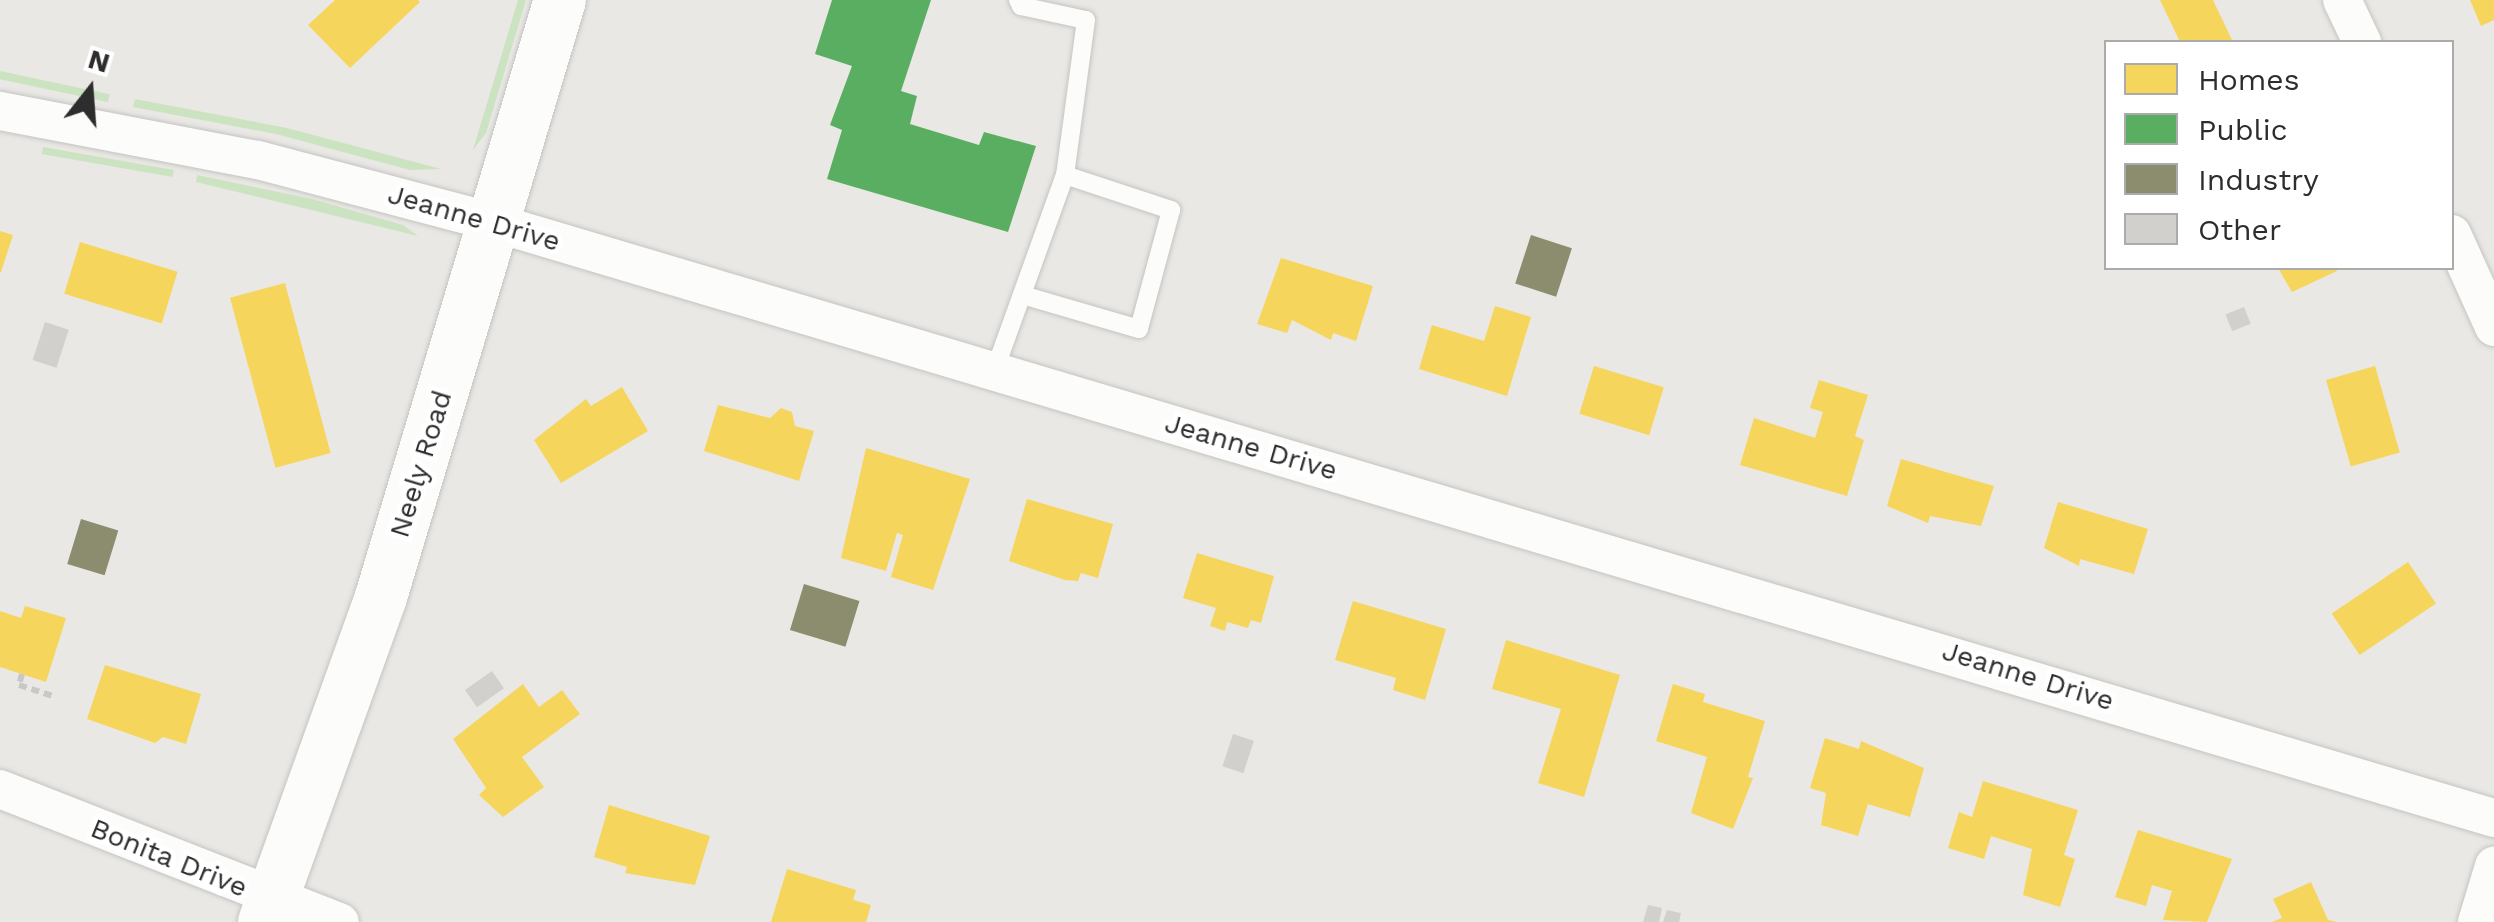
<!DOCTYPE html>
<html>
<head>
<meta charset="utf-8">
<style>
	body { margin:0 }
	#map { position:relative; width:2494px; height:922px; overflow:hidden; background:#eae8e4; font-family:"Work Sans",sans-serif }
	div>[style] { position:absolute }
	.green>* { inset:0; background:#cbe3c0; transform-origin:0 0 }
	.homes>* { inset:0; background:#f6d55c; transform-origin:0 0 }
	.public>* { inset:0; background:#5aae61 }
	.industry>* { inset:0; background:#8c8c6e; transform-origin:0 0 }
	.building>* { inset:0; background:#d2d0cd; transform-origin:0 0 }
	.path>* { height:6px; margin-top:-3px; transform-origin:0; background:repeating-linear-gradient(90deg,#c8c8c8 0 8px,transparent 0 13px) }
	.roads { filter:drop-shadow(0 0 2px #c4c4c3) drop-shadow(0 0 2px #c4c4c3) }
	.lane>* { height:18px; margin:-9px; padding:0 9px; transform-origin:9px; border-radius:9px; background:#fcfcfb }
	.street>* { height:38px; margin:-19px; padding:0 19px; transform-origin:19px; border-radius:19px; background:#fcfcfb }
	.secondary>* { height:52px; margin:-26px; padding:0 26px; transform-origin:26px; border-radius:26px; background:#fcfcfb }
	span { translate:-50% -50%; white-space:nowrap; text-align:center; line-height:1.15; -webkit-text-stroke:10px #fff; paint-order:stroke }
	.street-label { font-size:28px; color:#2d2d2d }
	.legend { position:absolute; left:2104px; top:40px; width:350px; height:230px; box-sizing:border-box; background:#fff; border:2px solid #ababab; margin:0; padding:12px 18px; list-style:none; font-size:30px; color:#2d2d2d }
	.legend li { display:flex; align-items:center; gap:20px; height:50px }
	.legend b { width:50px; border:2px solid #ababab }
	.north { position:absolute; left:40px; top:40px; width:100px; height:100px; -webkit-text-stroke:8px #fff; paint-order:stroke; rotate:17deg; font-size:28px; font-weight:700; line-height:40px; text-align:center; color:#2d2d2d }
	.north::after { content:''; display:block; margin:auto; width:35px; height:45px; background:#2d2d2d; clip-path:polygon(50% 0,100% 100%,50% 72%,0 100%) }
</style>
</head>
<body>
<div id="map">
	<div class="green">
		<div style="clip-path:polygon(518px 0,526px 0,486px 133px,473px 150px)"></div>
		<div style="left:0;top:71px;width:112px;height:8px;rotate:12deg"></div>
		<div style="clip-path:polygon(135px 99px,287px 128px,441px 169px,410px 170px,276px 134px,133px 107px)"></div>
		<div style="left:43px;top:147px;width:133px;height:7px;rotate:10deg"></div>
		<div style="clip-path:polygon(197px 175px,312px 199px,403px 225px,418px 236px,196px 182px)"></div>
	</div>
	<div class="homes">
		<div style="clip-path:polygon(335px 0,418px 0,420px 2px,350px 68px,308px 25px)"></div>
		<div style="clip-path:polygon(2160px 0,2213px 0,2233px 42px,2180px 42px)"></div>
		<div style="clip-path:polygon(2470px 0,2494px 0,2494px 20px,2481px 26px)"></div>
		<div style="clip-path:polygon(0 231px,13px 235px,1px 272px,0 272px)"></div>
		<div style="left:80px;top:242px;width:102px;height:54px;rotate:17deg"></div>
		<div style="clip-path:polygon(1281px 258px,1373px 286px,1356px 341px,1333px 333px,1331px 340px,1292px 320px,1287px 333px,1257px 324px)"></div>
		<div style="clip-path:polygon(2278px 268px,2336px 268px,2337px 271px,2292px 292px)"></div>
		<div style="left:285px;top:283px;width:176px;height:57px;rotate:75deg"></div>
		<div style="clip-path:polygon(1495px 306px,1531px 317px,1507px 396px,1419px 369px,1432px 325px,1484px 341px)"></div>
		<div style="left:1594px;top:366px;width:73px;height:50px;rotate:17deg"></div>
		<div style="left:2375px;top:366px;width:90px;height:51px;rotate:74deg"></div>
		<div style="clip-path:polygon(1819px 380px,1868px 395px,1855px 436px,1864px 440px,1847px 496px,1740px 465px,1754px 418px,1815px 438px,1823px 412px,1810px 408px)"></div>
		<div style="clip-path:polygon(622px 387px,648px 431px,561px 483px,534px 440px,586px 399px,591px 406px)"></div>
		<div style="clip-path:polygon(718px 405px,770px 418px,781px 408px,792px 412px,795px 426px,814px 431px,799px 481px,704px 451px)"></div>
		<div style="clip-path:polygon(866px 448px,970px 479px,933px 590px,891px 577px,903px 535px,897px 533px,886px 571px,841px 558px)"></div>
		<div style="clip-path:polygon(1901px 459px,1994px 486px,1981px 526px,1930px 516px,1928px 523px,1887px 506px)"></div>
		<div style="clip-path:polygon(1027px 499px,1113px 524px,1098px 578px,1081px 573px,1078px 581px,1065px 580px,1009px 561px)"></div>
		<div style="clip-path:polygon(2058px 502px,2148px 529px,2134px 574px,2080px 559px,2079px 566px,2044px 548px)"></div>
		<div style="clip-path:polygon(1197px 553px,1274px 576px,1261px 623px,1251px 620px,1248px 628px,1227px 622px,1225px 631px,1210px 626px,1216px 608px,1183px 598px)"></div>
		<div style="left:2408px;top:562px;width:50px;height:92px;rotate:56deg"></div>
		<div style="clip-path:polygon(1353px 601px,1446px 629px,1425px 700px,1393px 690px,1396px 678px,1335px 660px)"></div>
		<div style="clip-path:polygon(25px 606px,66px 618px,46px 682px,0 667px,0 611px,21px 618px)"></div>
		<div style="clip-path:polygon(1506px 640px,1620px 675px,1584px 797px,1538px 783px,1561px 709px,1492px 689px)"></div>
		<div style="clip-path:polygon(105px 665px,201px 694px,186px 744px,163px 737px,155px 743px,87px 719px)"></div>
		<div style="clip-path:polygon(523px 684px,539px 707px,562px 690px,580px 714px,522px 757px,544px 787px,503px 817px,479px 795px,486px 788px,453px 739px)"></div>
		<div style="clip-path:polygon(1673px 684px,1705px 694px,1703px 702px,1765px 721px,1748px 777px,1753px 778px,1733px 829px,1691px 813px,1707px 757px,1656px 741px)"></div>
		<div style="clip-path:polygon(1825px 738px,1859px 749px,1861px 741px,1924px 768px,1910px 817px,1868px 804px,1858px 836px,1821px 825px,1826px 793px,1810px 788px)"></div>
		<div style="clip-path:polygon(1983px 781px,2078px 810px,2064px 855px,2075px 859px,2060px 907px,2023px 895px,2032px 849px,1991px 836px,1984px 859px,1948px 848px,1959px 812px,1972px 817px)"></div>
		<div style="clip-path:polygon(609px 805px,710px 836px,695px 885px,625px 873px,627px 867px,594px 857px)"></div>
		<div style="clip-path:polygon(2138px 830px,2232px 859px,2207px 922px,2163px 920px,2172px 891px,2152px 885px,2146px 906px,2115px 897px)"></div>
		<div style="clip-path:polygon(787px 869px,856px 890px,853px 900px,871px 905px,866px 922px,771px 922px)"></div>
		<div style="clip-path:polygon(2311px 882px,2328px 920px,2337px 922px,2272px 922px,2282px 918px,2273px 899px)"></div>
	</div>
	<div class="public">
		<div style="clip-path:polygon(832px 0,931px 0,901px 91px,917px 96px,910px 124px,979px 145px,984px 132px,1036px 146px,1008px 232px,827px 179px,842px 130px,830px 125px,852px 66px,815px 54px)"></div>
	</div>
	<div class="industry">
		<div style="left:1531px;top:235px;width:43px;height:51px;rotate:18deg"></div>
		<div style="left:81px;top:519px;width:39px;height:47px;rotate:17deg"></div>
		<div style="left:804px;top:584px;width:58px;height:48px;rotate:17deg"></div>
	</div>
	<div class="building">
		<div style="left:2244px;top:307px;width:18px;height:20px;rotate:68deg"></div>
		<div style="left:45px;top:322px;width:25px;height:40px;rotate:18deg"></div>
		<div style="left:492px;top:671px;width:21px;height:33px;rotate:55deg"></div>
		<div style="left:1233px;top:734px;width:22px;height:34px;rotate:18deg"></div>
		<div style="clip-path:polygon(1648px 905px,1662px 908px,1659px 922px,1643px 922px)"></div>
		<div style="clip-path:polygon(1667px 910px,1681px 913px,1679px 922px,1663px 922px)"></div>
	</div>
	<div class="path">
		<div style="left:22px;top:674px;width:11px;rotate:105deg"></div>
		<div style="left:19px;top:685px;width:36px;rotate:18deg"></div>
	</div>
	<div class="roads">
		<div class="lane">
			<div style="left:1018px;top:0;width:7px;rotate:63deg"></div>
			<div style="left:1021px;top:6px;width:66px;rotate:12.2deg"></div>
			<div style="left:1086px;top:20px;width:156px;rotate:97.7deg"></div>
			<div style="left:994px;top:372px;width:209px;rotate:-70.2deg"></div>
			<div style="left:1065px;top:175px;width:112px;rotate:18.3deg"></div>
			<div style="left:1171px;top:210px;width:123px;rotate:105.1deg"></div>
			<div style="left:1139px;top:329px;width:121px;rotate:-163.7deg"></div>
		</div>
		<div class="street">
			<div style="left:2342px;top:0;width:47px;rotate:64.5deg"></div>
			<div style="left:0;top:111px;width:263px;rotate:10.8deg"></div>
			<div style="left:258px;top:160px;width:242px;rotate:14.8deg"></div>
			<div style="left:492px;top:222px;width:2089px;rotate:16.58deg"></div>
			<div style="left:2452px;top:234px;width:102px;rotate:65.7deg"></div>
			<div style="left:0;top:789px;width:365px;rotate:21.4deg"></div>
			<div style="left:2477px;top:922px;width:59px;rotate:-73.1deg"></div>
		</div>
		<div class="secondary">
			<div style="left:264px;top:922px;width:345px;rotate:-70.2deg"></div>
			<div style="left:381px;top:597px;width:623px;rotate:-73.31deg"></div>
		</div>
	</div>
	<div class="street-label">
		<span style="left:474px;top:218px;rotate:16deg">Jeanne Drive</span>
		<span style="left:1251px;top:447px;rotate:16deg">Jeanne Drive</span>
		<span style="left:421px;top:464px;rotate:-73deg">Neely Road</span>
		<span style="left:2028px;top:676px;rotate:17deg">Jeanne Drive</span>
		<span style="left:169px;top:858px;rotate:22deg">Bonita Drive</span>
	</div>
	<ul class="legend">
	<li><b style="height:28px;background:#f6d55c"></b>Homes</li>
	<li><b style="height:28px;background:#5aae61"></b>Public</li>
	<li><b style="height:28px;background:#8c8c6e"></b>Industry</li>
	<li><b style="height:28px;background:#d2d0cd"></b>Other</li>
	</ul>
	<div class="north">N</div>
</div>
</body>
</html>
